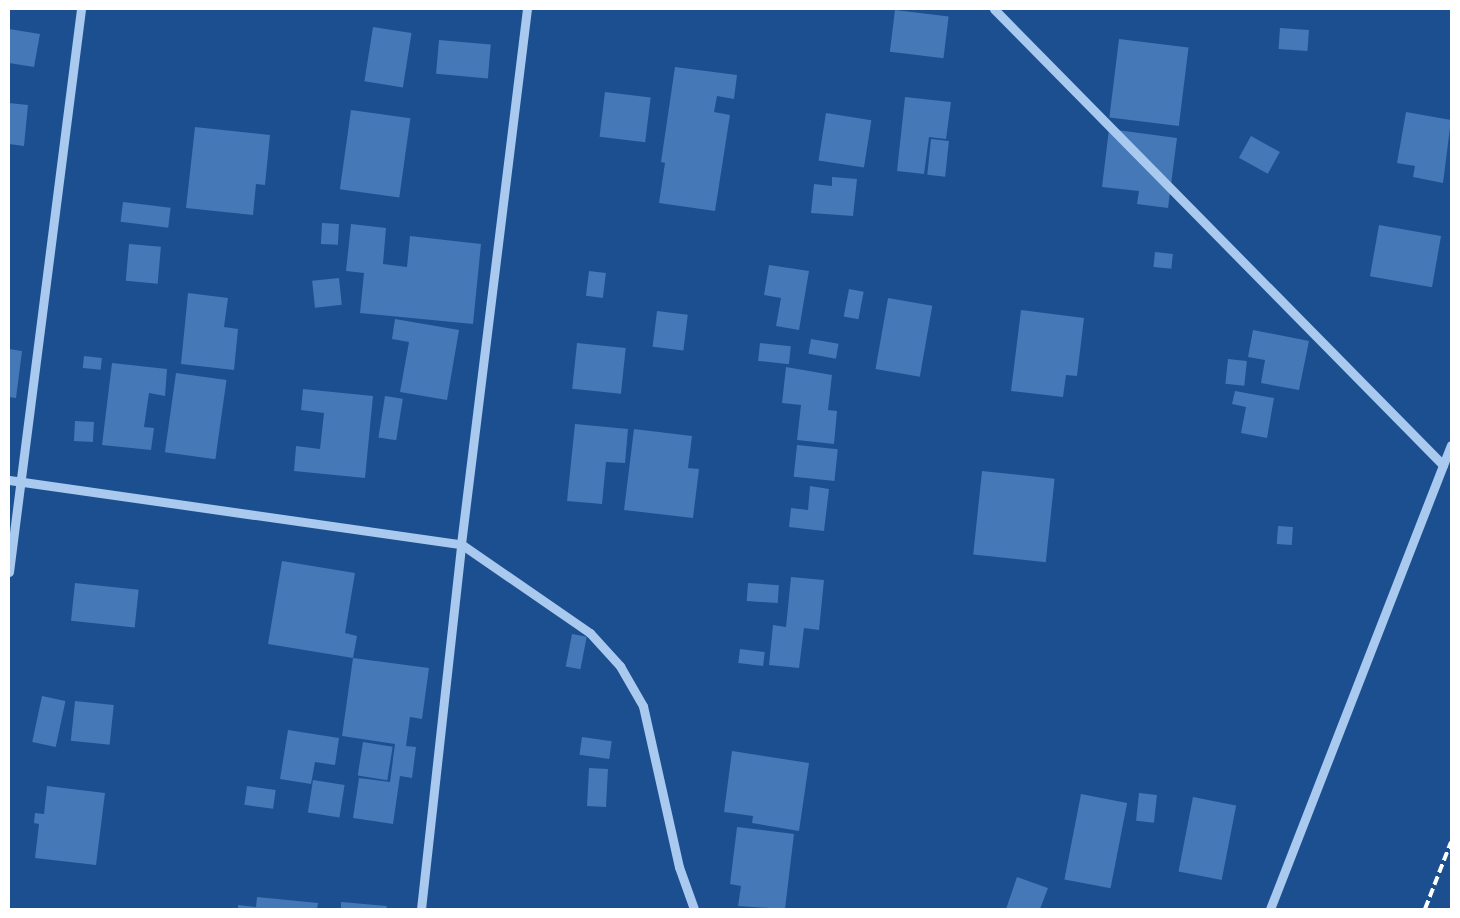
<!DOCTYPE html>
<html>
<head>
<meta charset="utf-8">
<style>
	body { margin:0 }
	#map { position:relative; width:1460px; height:918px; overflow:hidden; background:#1b4f8f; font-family:"Titillium Web",sans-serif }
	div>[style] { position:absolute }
	.building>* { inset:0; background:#4478b7; transform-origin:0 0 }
	.minor>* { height:9px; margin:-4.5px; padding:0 4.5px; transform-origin:4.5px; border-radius:4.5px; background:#a9c9ee }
	.rail>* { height:4px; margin-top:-2px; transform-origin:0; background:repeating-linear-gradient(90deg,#fff 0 9px,transparent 0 13px) }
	span { translate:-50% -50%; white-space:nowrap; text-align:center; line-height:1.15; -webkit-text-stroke:4.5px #1b4f8f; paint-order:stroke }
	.frame { position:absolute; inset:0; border:10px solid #fff; pointer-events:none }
</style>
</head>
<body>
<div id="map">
	<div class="building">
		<div style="left:895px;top:10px;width:54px;height:42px;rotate:7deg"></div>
		<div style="left:373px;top:27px;width:39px;height:55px;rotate:9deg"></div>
		<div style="left:1280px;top:28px;width:29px;height:21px;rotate:4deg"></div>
		<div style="clip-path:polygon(9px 29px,40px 34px,34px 67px,9px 63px)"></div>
		<div style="left:1119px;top:39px;width:70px;height:79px;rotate:7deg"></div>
		<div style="left:439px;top:40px;width:52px;height:34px;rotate:5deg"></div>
		<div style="clip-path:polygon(675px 67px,737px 75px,734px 99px,717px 96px,714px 112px,730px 115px,715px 211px,659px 203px,665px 163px,661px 162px)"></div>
		<div style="left:605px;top:92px;width:46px;height:45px;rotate:7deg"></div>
		<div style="clip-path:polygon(905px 97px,951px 102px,946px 139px,929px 137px,924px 174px,897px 171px)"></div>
		<div style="clip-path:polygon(9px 103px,28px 105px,24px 146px,9px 144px)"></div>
		<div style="left:351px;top:110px;width:60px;height:80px;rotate:8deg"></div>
		<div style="clip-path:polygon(1406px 112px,1451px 120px,1443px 183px,1413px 177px,1415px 166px,1397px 163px)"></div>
		<div style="left:826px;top:113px;width:46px;height:48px;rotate:9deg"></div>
		<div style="clip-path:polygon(195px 127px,270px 135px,265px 185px,256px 184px,253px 215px,186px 208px)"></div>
		<div style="clip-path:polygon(1109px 129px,1177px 138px,1168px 208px,1137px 204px,1139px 191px,1102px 187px)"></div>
		<div style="left:1251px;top:136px;width:33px;height:25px;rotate:29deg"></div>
		<div style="left:931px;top:139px;width:18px;height:36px;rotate:6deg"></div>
		<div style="clip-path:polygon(832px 177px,857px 179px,853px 216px,811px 213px,814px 184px,832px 186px)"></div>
		<div style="left:123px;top:202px;width:48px;height:20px;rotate:7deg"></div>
		<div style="left:322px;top:223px;width:17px;height:21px;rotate:3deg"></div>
		<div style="clip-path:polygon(351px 224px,386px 228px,383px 264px,407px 267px,410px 236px,481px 244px,473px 324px,360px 313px,364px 273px,346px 271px)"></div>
		<div style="left:1379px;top:225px;width:63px;height:52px;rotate:10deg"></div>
		<div style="left:129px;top:244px;width:32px;height:37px;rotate:5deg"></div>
		<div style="left:1155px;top:252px;width:18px;height:15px;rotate:6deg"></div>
		<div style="clip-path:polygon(769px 265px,809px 271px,799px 330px,776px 326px,781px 298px,764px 295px)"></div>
		<div style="left:589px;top:271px;width:17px;height:25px;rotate:7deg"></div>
		<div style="left:339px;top:278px;width:27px;height:27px;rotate:84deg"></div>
		<div style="left:849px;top:289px;width:15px;height:28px;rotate:11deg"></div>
		<div style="clip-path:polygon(188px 293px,228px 298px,224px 327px,238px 329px,234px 370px,181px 364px)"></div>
		<div style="left:888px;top:298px;width:45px;height:72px;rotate:10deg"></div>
		<div style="clip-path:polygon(1021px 310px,1084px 318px,1077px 376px,1066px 375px,1063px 397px,1011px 391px)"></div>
		<div style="left:657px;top:311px;width:31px;height:36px;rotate:7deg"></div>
		<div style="clip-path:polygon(395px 319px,459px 330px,447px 400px,400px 392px,409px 342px,392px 339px)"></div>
		<div style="clip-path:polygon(1253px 330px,1309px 341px,1299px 390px,1261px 383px,1265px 360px,1248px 357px)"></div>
		<div style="left:811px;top:339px;width:28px;height:15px;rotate:10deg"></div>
		<div style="left:577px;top:343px;width:49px;height:46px;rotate:6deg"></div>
		<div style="left:760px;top:343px;width:31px;height:18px;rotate:6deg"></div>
		<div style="clip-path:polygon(9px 349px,22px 351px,16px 398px,9px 397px)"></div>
		<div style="left:84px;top:356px;width:18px;height:12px;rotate:6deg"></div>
		<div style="left:1228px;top:359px;width:19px;height:25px;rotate:6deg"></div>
		<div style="clip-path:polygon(112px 363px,167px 369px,165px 396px,149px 393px,144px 427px,154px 428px,151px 450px,102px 445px)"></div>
		<div style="clip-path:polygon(786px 367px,832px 375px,828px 410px,837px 411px,834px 444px,797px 440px,801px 405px,782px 403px)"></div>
		<div style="left:176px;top:373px;width:51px;height:80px;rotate:8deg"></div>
		<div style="clip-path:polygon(303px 389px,373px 396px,365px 478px,294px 471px,296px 446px,320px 449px,324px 413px,301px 410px)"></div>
		<div style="clip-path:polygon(1235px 391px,1274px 398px,1267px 438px,1241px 433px,1246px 407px,1232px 404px)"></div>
		<div style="left:385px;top:396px;width:18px;height:42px;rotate:9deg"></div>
		<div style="left:75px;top:421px;width:19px;height:20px;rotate:3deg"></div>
		<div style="clip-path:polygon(575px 424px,628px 429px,625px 463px,606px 462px,602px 504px,567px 501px)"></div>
		<div style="clip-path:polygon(634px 429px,692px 436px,688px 468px,699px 469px,693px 518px,624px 510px)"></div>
		<div style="left:797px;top:445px;width:41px;height:32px;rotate:6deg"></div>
		<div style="left:982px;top:471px;width:73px;height:84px;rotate:6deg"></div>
		<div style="clip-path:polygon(810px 486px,829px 489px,824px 531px,789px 527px,791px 508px,808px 510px)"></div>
		<div style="left:1278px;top:526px;width:15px;height:18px;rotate:4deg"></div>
		<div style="clip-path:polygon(282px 561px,355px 573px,345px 633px,357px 636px,353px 658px,268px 644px)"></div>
		<div style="clip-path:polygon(791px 577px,824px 580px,819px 630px,804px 628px,799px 668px,769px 665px,773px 625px,786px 627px)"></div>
		<div style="left:75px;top:583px;width:64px;height:38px;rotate:6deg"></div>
		<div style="left:748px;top:583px;width:31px;height:18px;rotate:4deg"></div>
		<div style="left:572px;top:634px;width:15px;height:33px;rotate:11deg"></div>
		<div style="left:740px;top:649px;width:25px;height:14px;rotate:7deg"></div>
		<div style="clip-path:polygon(353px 658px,429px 668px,422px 719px,410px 717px,406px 746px,416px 747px,412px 778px,400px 776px,393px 824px,353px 818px,359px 778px,390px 782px,395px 744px,342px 736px)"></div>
		<div style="left:42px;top:696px;width:24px;height:47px;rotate:12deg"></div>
		<div style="left:75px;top:701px;width:39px;height:40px;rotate:6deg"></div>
		<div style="clip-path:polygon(288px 730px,339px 738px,335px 765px,315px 762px,311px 784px,280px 779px)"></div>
		<div style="left:582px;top:737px;width:30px;height:18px;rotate:8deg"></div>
		<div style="left:363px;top:742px;width:30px;height:34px;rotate:9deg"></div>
		<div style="clip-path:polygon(732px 751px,809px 763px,799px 831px,752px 823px,753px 816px,724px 812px)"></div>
		<div style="left:589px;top:768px;width:19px;height:38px;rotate:3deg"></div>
		<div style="left:313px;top:780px;width:32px;height:33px;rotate:9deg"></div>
		<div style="clip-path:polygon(47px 786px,105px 793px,96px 865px,35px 858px,39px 824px,34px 823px,35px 813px,44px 814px)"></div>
		<div style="left:247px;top:786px;width:29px;height:19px;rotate:8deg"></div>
		<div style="left:1139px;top:793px;width:18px;height:28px;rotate:6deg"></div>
		<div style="left:1081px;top:794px;width:47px;height:87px;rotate:11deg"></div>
		<div style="left:1193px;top:797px;width:44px;height:76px;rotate:11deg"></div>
		<div style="clip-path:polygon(737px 827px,794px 834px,785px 909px,738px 906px,741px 886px,730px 884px)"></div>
		<div style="clip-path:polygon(1017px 877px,1048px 888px,1040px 909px,1006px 909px)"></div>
		<div style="clip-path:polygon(257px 897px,318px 903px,317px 909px,238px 909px,238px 905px,256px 907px)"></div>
		<div style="clip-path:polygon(341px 902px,387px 906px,386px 909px,341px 909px)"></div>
	</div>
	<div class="minor">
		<div style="left:994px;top:9px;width:640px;rotate:45.44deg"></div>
		<div style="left:9px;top:480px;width:457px;rotate:8.1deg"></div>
		<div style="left:461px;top:544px;width:157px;rotate:34.6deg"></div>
		<div style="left:590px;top:633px;width:45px;rotate:47.7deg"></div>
		<div style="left:620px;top:666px;width:46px;rotate:60.1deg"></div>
		<div style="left:643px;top:706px;width:165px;rotate:77.4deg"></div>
		<div style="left:679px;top:867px;width:45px;rotate:70.3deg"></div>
		<div style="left:9px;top:572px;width:568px;rotate:-82.71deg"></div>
		<div style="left:421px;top:909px;width:367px;rotate:-83.7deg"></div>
		<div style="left:461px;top:544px;width:539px;rotate:-82.97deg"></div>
		<div style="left:1270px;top:909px;width:498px;rotate:-68.7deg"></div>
	</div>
	<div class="rail">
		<div style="left:1425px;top:909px;width:72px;rotate:-68.8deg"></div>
	</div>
	<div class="frame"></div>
</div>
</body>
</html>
